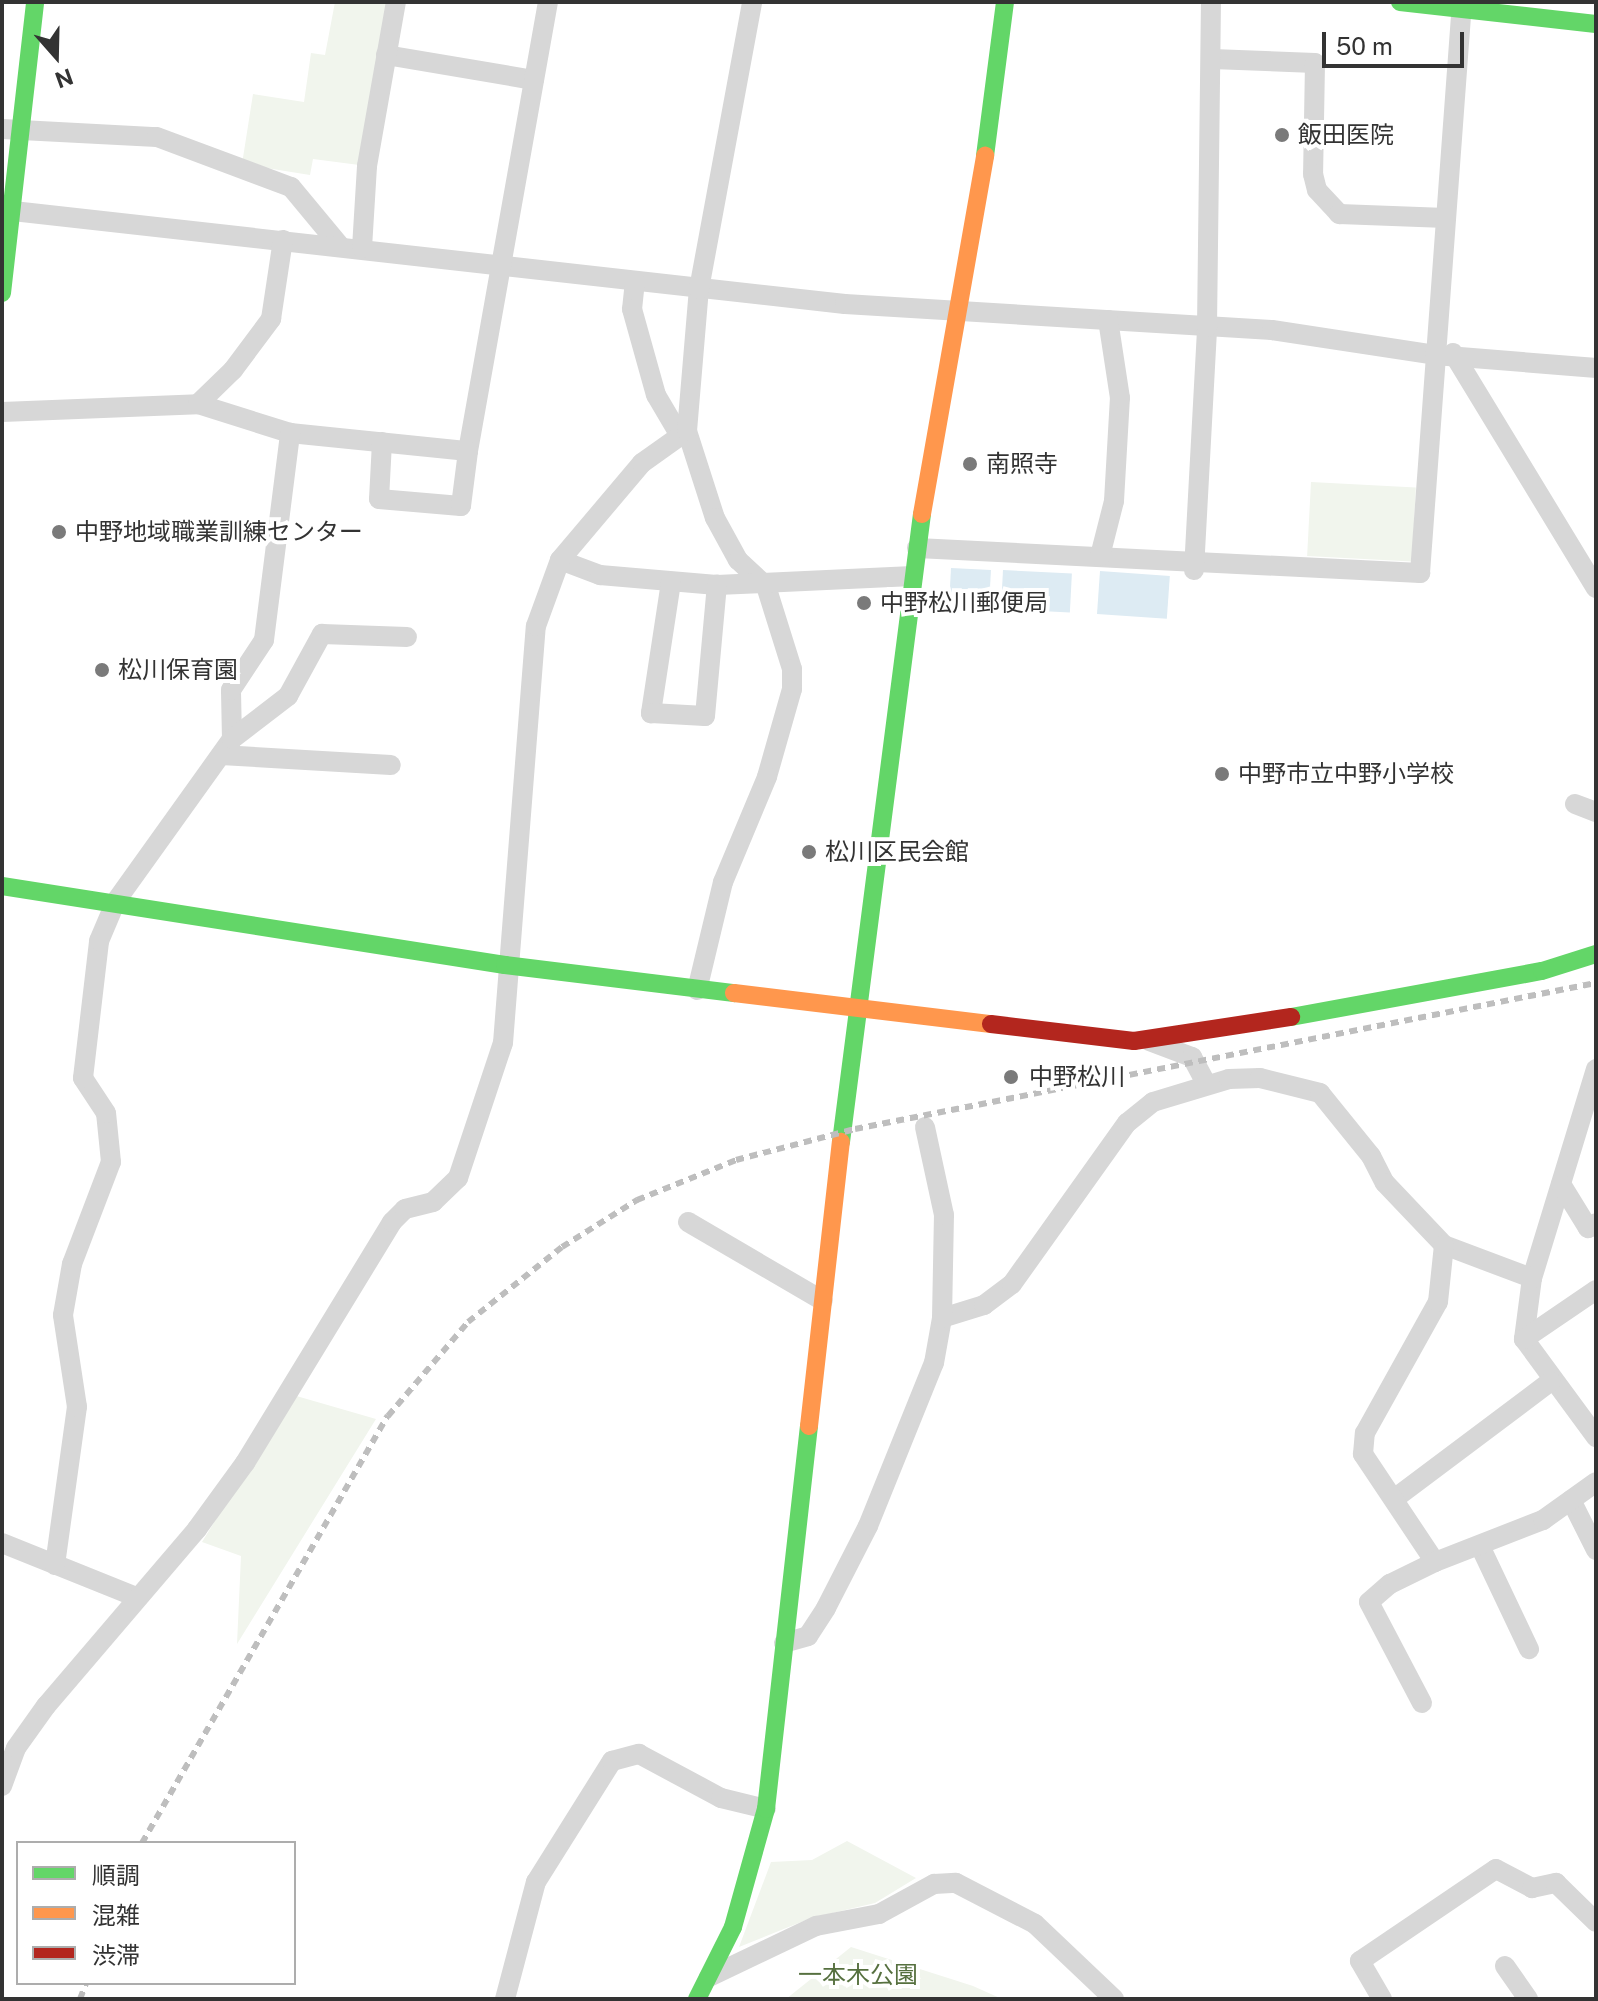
<!DOCTYPE html>
<html>
<head>
<meta charset="utf-8">
<style>
	body { margin:0 }
	#map { position:relative; width:1598px; height:2001px; overflow:hidden; background:#fff; font-family:"Public Sans","Noto Sans JP",sans-serif }
	div>[style] { position:absolute }
	.green>* { inset:0; background:#f1f5ed; transform-origin:0 0 }
	.water>* { inset:0; background:#ddebf3; transform-origin:0 0 }
	.street>* { height:20px; margin:-10px; padding:0 10px; transform-origin:10px; border-radius:10px; background:#d7d7d7 }
	.fast>* { height:18px; margin:-9px; padding:0 9px; transform-origin:9px; border-radius:9px; background:#63d668 }
	.slow>* { height:18px; margin:-9px; padding:0 9px; transform-origin:9px; border-radius:9px; background:#ff974d }
	.jam>* { height:18px; margin:-9px; padding:0 9px; transform-origin:9px; border-radius:9px; background:#b3261e }
	.rail>* { height:6px; margin-top:-3px; transform-origin:0; background:repeating-linear-gradient(90deg,#bebebe 0 8px,transparent 0 14px) }
	.dots>* { width:22px; height:22px; translate:-50% -50%; box-sizing:border-box; border:4px solid #fff; border-radius:50% }
	span { translate:-50% -50%; white-space:nowrap; text-align:center; line-height:1.15; -webkit-text-stroke:8px #fff; paint-order:stroke }
	.poi-label { font-size:24px; color:#333 }
	.left { translate:0 -50%; text-align:left }
	.park-label { font-size:24px; color:#56703f }
	.frame { position:absolute; inset:0; border:4px solid #333; pointer-events:none }
	.legend { position:absolute; left:16px; top:1841px; width:280px; height:144px; box-sizing:border-box; background:#fff; border:2px solid #adadad; margin:0; padding:10px 14px; list-style:none; font-size:24px; color:#333 }
	.legend li { display:flex; align-items:center; gap:16px; height:40px }
	.legend b { width:40px; border:2px solid #adadad }
	.north { position:absolute; left:16px; top:16px; width:80px; height:80px; -webkit-text-stroke:6px #fff; paint-order:stroke; rotate:160deg; font-size:22px; font-weight:700; line-height:32px; text-align:center; color:#333 }
	.north::after { content:''; display:block; margin:auto; width:28px; height:36px; background:#333; clip-path:polygon(50% 0,100% 100%,50% 72%,0 100%) }
	.scale { position:absolute; left:1322px; top:32px; width:142px; height:36px; box-sizing:border-box; border:4px solid #333; border-top:0; padding-left:10px; font-size:24px; line-height:28px; white-space:nowrap; color:#333; -webkit-text-stroke:6px #fff; paint-order:stroke }
</style>
</head>
<body>
<div id="map">
	<div class="green">
		<div style="clip-path:polygon(335px 2px,396px 2px,367px 166px,313px 159px,310px 175px,242px 164px,253px 94px,304px 102px,311px 53px,325px 55px)"></div>
		<div style="left:1311px;top:482px;width:105px;height:74px;rotate:3deg"></div>
		<div style="clip-path:polygon(293px 1395px,376px 1419px,237px 1644px,241px 1556px,202px 1542px)"></div>
		<div style="clip-path:polygon(847px 1841px,916px 1878px,875px 1903px,811px 1918px,739px 1947px,771px 1862px,812px 1860px)"></div>
		<div style="clip-path:polygon(851px 1947px,973px 1986px,1002px 1999px,786px 1999px)"></div>
	</div>
	<div class="water">
		<div style="left:951px;top:568px;width:40px;height:38px;rotate:3deg"></div>
		<div style="left:1003px;top:570px;width:69px;height:39px;rotate:3deg"></div>
		<div style="left:1100px;top:571px;width:70px;height:43px;rotate:4deg"></div>
	</div>
	<div class="street">
		<div style="left:386px;top:55px;width:150px;rotate:9.6deg"></div>
		<div style="left:1212px;top:59px;width:103px;rotate:2.2deg"></div>
		<div style="left:1315px;top:63px;width:111px;rotate:91deg"></div>
		<div style="left:1313px;top:174px;width:16px;rotate:76deg"></div>
		<div style="left:1317px;top:190px;width:33px;rotate:47deg"></div>
		<div style="left:1339px;top:214px;width:107px;rotate:2.1deg"></div>
		<div style="left:2px;top:129px;width:155px;rotate:3deg"></div>
		<div style="left:157px;top:137px;width:143px;rotate:20.5deg"></div>
		<div style="left:291px;top:187px;width:77px;rotate:50.3deg"></div>
		<div style="left:13px;top:211px;width:837px;rotate:6.38deg"></div>
		<div style="left:845px;top:304px;width:428px;rotate:3.5deg"></div>
		<div style="left:1272px;top:330px;width:165px;rotate:8.7deg"></div>
		<div style="left:1435px;top:355px;width:162px;rotate:4.6deg"></div>
		<div style="left:362px;top:248px;width:82px;rotate:-86.5deg"></div>
		<div style="left:367px;top:166px;width:167px;rotate:-80deg"></div>
		<div style="left:635px;top:281px;width:28px;rotate:96deg"></div>
		<div style="left:632px;top:309px;width:89px;rotate:74.4deg"></div>
		<div style="left:656px;top:395px;width:45px;rotate:59.5deg"></div>
		<div style="left:1453px;top:353px;width:275px;rotate:58.7deg"></div>
		<div style="left:198px;top:404px;width:96px;rotate:17.5deg"></div>
		<div style="left:290px;top:433px;width:179px;rotate:5.8deg"></div>
		<div style="left:468px;top:451px;width:456px;rotate:-79.9deg"></div>
		<div style="left:2px;top:412px;width:196px;rotate:-2.3deg"></div>
		<div style="left:198px;top:404px;width:49px;rotate:-44.2deg"></div>
		<div style="left:233px;top:370px;width:64px;rotate:-53.3deg"></div>
		<div style="left:271px;top:319px;width:80px;rotate:-81.4deg"></div>
		<div style="left:687px;top:431px;width:91px;rotate:72.2deg"></div>
		<div style="left:715px;top:518px;width:48px;rotate:61.3deg"></div>
		<div style="left:738px;top:560px;width:38px;rotate:43deg"></div>
		<div style="left:766px;top:586px;width:87px;rotate:72.6deg"></div>
		<div style="left:792px;top:669px;width:20px;rotate:90deg"></div>
		<div style="left:792px;top:689px;width:91px;rotate:105.9deg"></div>
		<div style="left:767px;top:777px;width:114px;rotate:112.7deg"></div>
		<div style="left:723px;top:882px;width:111px;rotate:103.5deg"></div>
		<div style="left:382px;top:442px;width:57px;rotate:93deg"></div>
		<div style="left:379px;top:499px;width:82px;rotate:4.9deg"></div>
		<div style="left:461px;top:506px;width:55px;rotate:-82.7deg"></div>
		<div style="left:917px;top:548px;width:504px;rotate:2.85deg"></div>
		<div style="left:1420px;top:573px;width:573px;rotate:-85.79deg"></div>
		<div style="left:1100px;top:556px;width:57px;rotate:-75.7deg"></div>
		<div style="left:1114px;top:501px;width:103px;rotate:-86.7deg"></div>
		<div style="left:1120px;top:398px;width:79px;rotate:-98.7deg"></div>
		<div style="left:560px;top:560px;width:43px;rotate:20.6deg"></div>
		<div style="left:600px;top:575px;width:117px;rotate:4.9deg"></div>
		<div style="left:717px;top:585px;width:196px;rotate:-2.6deg"></div>
		<div style="left:1194px;top:570px;width:243px;rotate:-86.9deg"></div>
		<div style="left:1207px;top:327px;width:325px;rotate:-89.3deg"></div>
		<div style="left:671px;top:582px;width:133px;rotate:98.7deg"></div>
		<div style="left:651px;top:713px;width:54px;rotate:3.2deg"></div>
		<div style="left:705px;top:716px;width:132px;rotate:-84.8deg"></div>
		<div style="left:232px;top:739px;width:49px;rotate:-91.2deg"></div>
		<div style="left:231px;top:690px;width:60px;rotate:-56.6deg"></div>
		<div style="left:264px;top:640px;width:209px;rotate:-82.8deg"></div>
		<div style="left:221px;top:755px;width:170px;rotate:3.4deg"></div>
		<div style="left:1575px;top:804px;width:22px;rotate:21deg"></div>
		<div style="left:1149px;top:1041px;width:46px;rotate:20.4deg"></div>
		<div style="left:1192px;top:1057px;width:30px;rotate:62deg"></div>
		<div style="left:1596px;top:1069px;width:219px;rotate:107deg"></div>
		<div style="left:1532px;top:1278px;width:62px;rotate:97.5deg"></div>
		<div style="left:1524px;top:1339px;width:122px;rotate:53.7deg"></div>
		<div style="left:1561px;top:1184px;width:52px;rotate:58.5deg"></div>
		<div style="left:1588px;top:1228px;width:9px;rotate:-32deg"></div>
		<div style="left:688px;top:1222px;width:156px;rotate:30.3deg"></div>
		<div style="left:942px;top:1318px;width:44px;rotate:-17.2deg"></div>
		<div style="left:984px;top:1305px;width:35px;rotate:-37deg"></div>
		<div style="left:1012px;top:1284px;width:198px;rotate:-54.5deg"></div>
		<div style="left:1127px;top:1123px;width:33px;rotate:-39deg"></div>
		<div style="left:1153px;top:1102px;width:79px;rotate:-16.8deg"></div>
		<div style="left:1229px;top:1079px;width:31px;rotate:-2deg"></div>
		<div style="left:1260px;top:1078px;width:62px;rotate:14deg"></div>
		<div style="left:1320px;top:1093px;width:81px;rotate:51deg"></div>
		<div style="left:1371px;top:1156px;width:30px;rotate:63deg"></div>
		<div style="left:1385px;top:1183px;width:86px;rotate:46.4deg"></div>
		<div style="left:1444px;top:1245px;width:94px;rotate:20.6deg"></div>
		<div style="left:1524px;top:1339px;width:87px;rotate:-34.2deg"></div>
		<div style="left:1394px;top:1499px;width:196px;rotate:-36.9deg"></div>
		<div style="left:1571px;top:1500px;width:56px;rotate:63.4deg"></div>
		<div style="left:2px;top:1543px;width:144px;rotate:21.9deg"></div>
		<div style="left:1481px;top:1548px;width:112px;rotate:64.6deg"></div>
		<div style="left:1435px;top:1562px;width:130px;rotate:-123.7deg"></div>
		<div style="left:1363px;top:1454px;width:21px;rotate:-85deg"></div>
		<div style="left:1365px;top:1433px;width:150px;rotate:-60.9deg"></div>
		<div style="left:1438px;top:1302px;width:57px;rotate:-84deg"></div>
		<div style="left:55px;top:1565px;width:160px;rotate:-82.1deg"></div>
		<div style="left:77px;top:1407px;width:93px;rotate:-98.7deg"></div>
		<div style="left:63px;top:1315px;width:52px;rotate:-80deg"></div>
		<div style="left:72px;top:1264px;width:109px;rotate:-69.1deg"></div>
		<div style="left:111px;top:1162px;width:49px;rotate:-95.8deg"></div>
		<div style="left:106px;top:1113px;width:42px;rotate:-123.3deg"></div>
		<div style="left:83px;top:1078px;width:138px;rotate:-83.3deg"></div>
		<div style="left:99px;top:941px;width:43px;rotate:-67deg"></div>
		<div style="left:116px;top:901px;width:199px;rotate:-54.4deg"></div>
		<div style="left:232px;top:739px;width:71px;rotate:-37.5deg"></div>
		<div style="left:288px;top:696px;width:71px;rotate:-61.3deg"></div>
		<div style="left:322px;top:634px;width:85px;rotate:2deg"></div>
		<div style="left:784px;top:1643px;width:25px;rotate:-16deg"></div>
		<div style="left:808px;top:1636px;width:33px;rotate:-57deg"></div>
		<div style="left:826px;top:1608px;width:92px;rotate:-62.9deg"></div>
		<div style="left:868px;top:1526px;width:176px;rotate:-68deg"></div>
		<div style="left:934px;top:1363px;width:46px;rotate:-79.9deg"></div>
		<div style="left:942px;top:1318px;width:103px;rotate:-88.9deg"></div>
		<div style="left:944px;top:1215px;width:90px;rotate:-102.2deg"></div>
		<div style="left:1422px;top:1703px;width:114px;rotate:-117.7deg"></div>
		<div style="left:1369px;top:1602px;width:28px;rotate:-41deg"></div>
		<div style="left:1390px;top:1584px;width:50px;rotate:-26.1deg"></div>
		<div style="left:1435px;top:1562px;width:116px;rotate:-21.3deg"></div>
		<div style="left:1543px;top:1520px;width:65px;rotate:-35.6deg"></div>
		<div style="left:2px;top:1786px;width:40px;rotate:-69.8deg"></div>
		<div style="left:16px;top:1748px;width:52px;rotate:-54.5deg"></div>
		<div style="left:46px;top:1706px;width:233px;rotate:-49.5deg"></div>
		<div style="left:197px;top:1529px;width:82px;rotate:-54deg"></div>
		<div style="left:245px;top:1463px;width:282px;rotate:-58.6deg"></div>
		<div style="left:392px;top:1222px;width:18px;rotate:-45deg"></div>
		<div style="left:405px;top:1209px;width:29px;rotate:-14deg"></div>
		<div style="left:433px;top:1202px;width:35px;rotate:-44deg"></div>
		<div style="left:458px;top:1178px;width:142px;rotate:-71.6deg"></div>
		<div style="left:503px;top:1043px;width:418px;rotate:-85.5deg"></div>
		<div style="left:536px;top:626px;width:70px;rotate:-70deg"></div>
		<div style="left:560px;top:560px;width:127px;rotate:-49.8deg"></div>
		<div style="left:642px;top:463px;width:55px;rotate:-35.4deg"></div>
		<div style="left:687px;top:431px;width:143px;rotate:-85.2deg"></div>
		<div style="left:699px;top:289px;width:292px;rotate:-79.5deg"></div>
		<div style="left:1505px;top:1966px;width:40px;rotate:55.1deg"></div>
		<div style="left:709px;top:1977px;width:119px;rotate:-25.5deg"></div>
		<div style="left:816px;top:1926px;width:64px;rotate:-10.8deg"></div>
		<div style="left:879px;top:1914px;width:63px;rotate:-28.6deg"></div>
		<div style="left:934px;top:1884px;width:22px;rotate:-3deg"></div>
		<div style="left:956px;top:1883px;width:89px;rotate:27.4deg"></div>
		<div style="left:1035px;top:1924px;width:109px;rotate:43.5deg"></div>
		<div style="left:505px;top:1999px;width:121px;rotate:-75.2deg"></div>
		<div style="left:536px;top:1882px;width:143px;rotate:-57.9deg"></div>
		<div style="left:612px;top:1761px;width:28px;rotate:-15deg"></div>
		<div style="left:639px;top:1754px;width:93px;rotate:28.2deg"></div>
		<div style="left:721px;top:1798px;width:46px;rotate:13.7deg"></div>
		<div style="left:1382px;top:1999px;width:44px;rotate:-120.1deg"></div>
		<div style="left:1360px;top:1961px;width:164px;rotate:-34.1deg"></div>
		<div style="left:1496px;top:1869px;width:41px;rotate:27.8deg"></div>
		<div style="left:1532px;top:1888px;width:25px;rotate:-12deg"></div>
		<div style="left:1556px;top:1883px;width:56px;rotate:44.3deg"></div>
	</div>
	<div class="fast">
		<div style="left:1400px;top:2px;width:197px;rotate:6.4deg"></div>
		<div style="left:985px;top:156px;width:155px;rotate:-82.6deg"></div>
		<div style="left:2px;top:293px;width:293px;rotate:-83.5deg"></div>
		<div style="left:2px;top:886px;width:509px;rotate:8.93deg"></div>
		<div style="left:505px;top:965px;width:231px;rotate:7deg"></div>
		<div style="left:1291px;top:1017px;width:255px;rotate:-10.4deg"></div>
		<div style="left:1542px;top:971px;width:57px;rotate:-17.5deg"></div>
		<div style="left:841px;top:1142px;width:633px;rotate:-82.65deg"></div>
		<div style="left:697px;top:1999px;width:80px;rotate:-63.4deg"></div>
		<div style="left:733px;top:1927px;width:123px;rotate:-74.4deg"></div>
		<div style="left:766px;top:1809px;width:385px;rotate:-83.6deg"></div>
	</div>
	<div class="slow">
		<div style="left:922px;top:514px;width:364px;rotate:-80deg"></div>
		<div style="left:734px;top:993px;width:259px;rotate:6.9deg"></div>
		<div style="left:809px;top:1426px;width:286px;rotate:-83.6deg"></div>
	</div>
	<div class="jam">
		<div style="left:991px;top:1024px;width:144px;rotate:6.8deg"></div>
		<div style="left:1134px;top:1041px;width:159px;rotate:-8.7deg"></div>
	</div>
	<div class="rail">
		<div style="left:142px;top:1843px;width:493px;rotate:-60.1deg"></div>
		<div style="left:388px;top:1416px;width:123px;rotate:-49.6deg"></div>
		<div style="left:468px;top:1322px;width:120px;rotate:-38.6deg"></div>
		<div style="left:562px;top:1247px;width:89px;rotate:-32.1deg"></div>
		<div style="left:637px;top:1200px;width:107px;rotate:-22deg"></div>
		<div style="left:736px;top:1160px;width:123px;rotate:-14.6deg"></div>
		<div style="left:855px;top:1129px;width:755px;rotate:-11.15deg"></div>
		<div style="left:80px;top:1999px;width:17px;rotate:-69deg"></div>
	</div>
	<div class="dots">
		<div style="left:1282px;top:135px;background:#7a7a7a"></div>
		<div style="left:970px;top:464px;background:#7a7a7a"></div>
		<div style="left:59px;top:532px;background:#7a7a7a"></div>
		<div style="left:864px;top:603px;background:#7a7a7a"></div>
		<div style="left:102px;top:670px;background:#7a7a7a"></div>
		<div style="left:1222px;top:774px;background:#7a7a7a"></div>
		<div style="left:809px;top:852px;background:#7a7a7a"></div>
		<div style="left:1011px;top:1077px;background:#7a7a7a"></div>
	</div>
	<div class="poi-label">
		<span class="left" style="left:1298px;top:135px">飯田医院</span>
		<span class="left" style="left:986px;top:464px">南照寺</span>
		<span class="left" style="left:75px;top:532px">中野地域職業訓練センター</span>
		<span class="left" style="left:880px;top:603px">中野松川郵便局</span>
		<span class="left" style="left:118px;top:670px">松川保育園</span>
		<span class="left" style="left:1238px;top:774px">中野市立中野小学校</span>
		<span class="left" style="left:825px;top:852px">松川区民会館</span>
		<span class="left" style="left:1029px;top:1077px">中野松川</span>
	</div>
	<div class="park-label">
		<span style="left:858px;top:1975px">一本木公園</span>
	</div>
	<div class="frame"></div>
	<ul class="legend">
	<li><b style="height:10px;background:#63d668"></b>順調</li>
	<li><b style="height:10px;background:#ff974d"></b>混雑</li>
	<li><b style="height:10px;background:#b3261e"></b>渋滞</li>
	</ul>
	<div class="north">N</div>
	<div class="scale">50 m</div>
</div>
</body>
</html>
